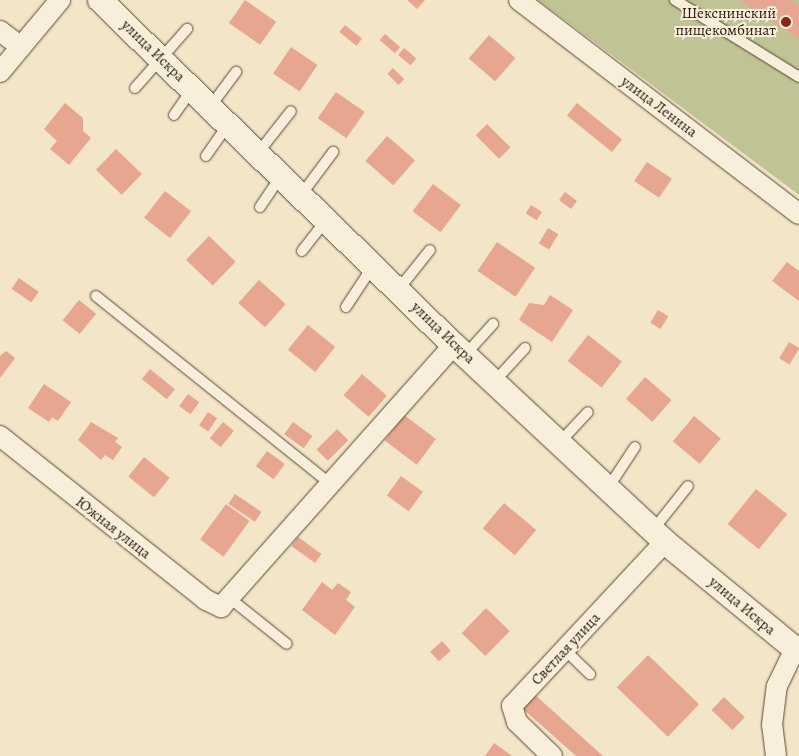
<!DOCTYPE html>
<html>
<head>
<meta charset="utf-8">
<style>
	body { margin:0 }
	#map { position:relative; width:799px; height:756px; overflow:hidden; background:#f3e5c8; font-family:Alegreya,serif }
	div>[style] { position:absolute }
	.green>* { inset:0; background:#c0c393 }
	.building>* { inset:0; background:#e7a68f; transform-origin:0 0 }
	.roads { filter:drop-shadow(0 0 1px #594834) drop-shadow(0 0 1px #594834) }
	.service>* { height:10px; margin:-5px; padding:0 5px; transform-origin:5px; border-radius:5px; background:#f7eedb }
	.minor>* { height:20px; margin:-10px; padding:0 10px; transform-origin:10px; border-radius:10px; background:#f7eedb }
	.tertiary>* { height:24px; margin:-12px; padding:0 12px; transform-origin:12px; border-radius:12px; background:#f7eedb }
	.dots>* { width:14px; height:14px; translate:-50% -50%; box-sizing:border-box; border:2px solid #f7eedb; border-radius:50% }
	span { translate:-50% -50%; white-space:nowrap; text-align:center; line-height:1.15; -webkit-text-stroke:4px #f7eedb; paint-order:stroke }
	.poi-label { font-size:15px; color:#261402 }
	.right { translate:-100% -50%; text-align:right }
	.street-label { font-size:15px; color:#261402 }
</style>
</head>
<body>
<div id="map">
	<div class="green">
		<div style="clip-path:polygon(538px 0,799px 0,799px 195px)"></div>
	</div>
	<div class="building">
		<div style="left:245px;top:0;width:38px;height:28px;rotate:35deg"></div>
		<div style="clip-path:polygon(407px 0,425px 0,417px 9px)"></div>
		<div style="clip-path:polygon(740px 0,791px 0,799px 5px,799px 39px)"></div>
		<div style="left:345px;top:25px;width:22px;height:9px;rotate:39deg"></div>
		<div style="left:385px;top:34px;width:20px;height:8px;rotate:41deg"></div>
		<div style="left:489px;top:35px;width:35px;height:31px;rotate:41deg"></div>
		<div style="left:291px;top:47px;width:32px;height:32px;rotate:34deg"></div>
		<div style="left:404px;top:48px;width:16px;height:9px;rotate:40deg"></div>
		<div style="left:393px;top:68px;width:16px;height:8px;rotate:45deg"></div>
		<div style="left:336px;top:92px;width:35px;height:32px;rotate:35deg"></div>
		<div style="clip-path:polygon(65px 103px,83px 118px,83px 131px,91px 138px,69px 165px,50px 149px,57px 141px,44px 129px)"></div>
		<div style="left:577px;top:103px;width:58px;height:16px;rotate:39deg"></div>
		<div style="left:487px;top:124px;width:33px;height:16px;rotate:45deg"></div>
		<div style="left:387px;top:136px;width:37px;height:33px;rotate:41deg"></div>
		<div style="left:116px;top:149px;width:36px;height:29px;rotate:44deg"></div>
		<div style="left:647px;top:162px;width:30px;height:23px;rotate:34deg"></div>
		<div style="left:433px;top:184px;width:35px;height:34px;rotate:37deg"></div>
		<div style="left:165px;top:191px;width:33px;height:34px;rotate:38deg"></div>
		<div style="left:565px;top:192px;width:15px;height:10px;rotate:37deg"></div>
		<div style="left:531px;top:205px;width:13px;height:10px;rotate:32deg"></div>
		<div style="left:548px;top:228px;width:12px;height:18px;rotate:31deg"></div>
		<div style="left:209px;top:236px;width:37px;height:33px;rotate:44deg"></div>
		<div style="left:497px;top:242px;width:46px;height:35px;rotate:34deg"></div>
		<div style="clip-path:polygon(787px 262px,799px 271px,799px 301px,772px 281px)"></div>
		<div style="left:19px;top:278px;width:24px;height:13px;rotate:35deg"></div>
		<div style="left:259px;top:280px;width:36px;height:31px;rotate:42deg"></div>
		<div style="clip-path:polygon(550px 295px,573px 310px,552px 342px,519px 320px,529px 303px,544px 305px)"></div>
		<div style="left:79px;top:300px;width:22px;height:26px;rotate:39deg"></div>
		<div style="left:658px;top:310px;width:12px;height:15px;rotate:31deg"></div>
		<div style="left:308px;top:325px;width:35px;height:32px;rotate:39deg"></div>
		<div style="left:588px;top:335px;width:43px;height:33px;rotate:38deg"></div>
		<div style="left:789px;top:342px;width:12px;height:19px;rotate:31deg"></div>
		<div style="clip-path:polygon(6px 351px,15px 358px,0 378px,0 356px)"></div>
		<div style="left:150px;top:369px;width:32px;height:13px;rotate:39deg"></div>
		<div style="left:362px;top:374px;width:33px;height:28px;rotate:41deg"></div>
		<div style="left:645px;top:377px;width:35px;height:29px;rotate:41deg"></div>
		<div style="clip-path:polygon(44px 384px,71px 402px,58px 421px,52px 417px,49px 422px,28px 408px)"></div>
		<div style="left:188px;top:394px;width:14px;height:15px;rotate:36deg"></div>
		<div style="left:208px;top:412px;width:11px;height:16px;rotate:34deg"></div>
		<div style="left:404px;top:415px;width:40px;height:32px;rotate:37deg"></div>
		<div style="left:694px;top:416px;width:35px;height:33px;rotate:40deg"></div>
		<div style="clip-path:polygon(91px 422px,118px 438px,115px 442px,122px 447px,113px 460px,105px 455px,101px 460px,78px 440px)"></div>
		<div style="left:223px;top:422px;width:14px;height:21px;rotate:39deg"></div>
		<div style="left:293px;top:422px;width:24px;height:15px;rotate:36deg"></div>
		<div style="left:337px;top:429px;width:16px;height:29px;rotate:45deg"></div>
		<div style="left:267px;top:451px;width:22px;height:19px;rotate:36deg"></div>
		<div style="left:144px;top:457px;width:33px;height:25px;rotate:39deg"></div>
		<div style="left:401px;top:476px;width:27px;height:24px;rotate:36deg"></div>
		<div style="left:756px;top:489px;width:40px;height:45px;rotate:39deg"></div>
		<div style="left:235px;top:494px;width:32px;height:12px;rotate:34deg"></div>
		<div style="left:504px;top:503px;width:42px;height:33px;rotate:40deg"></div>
		<div style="left:226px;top:504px;width:29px;height:44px;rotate:36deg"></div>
		<div style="left:298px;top:537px;width:29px;height:11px;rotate:36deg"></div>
		<div style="clip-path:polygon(322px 582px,332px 590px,338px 583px,351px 592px,346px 600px,355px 607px,335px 635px,302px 610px)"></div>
		<div style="left:486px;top:608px;width:33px;height:35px;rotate:44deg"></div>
		<div style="left:442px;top:641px;width:13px;height:16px;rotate:48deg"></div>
		<div style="left:648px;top:655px;width:71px;height:45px;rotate:44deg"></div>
		<div style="clip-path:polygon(534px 694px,603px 756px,576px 756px,522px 708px)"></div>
		<div style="left:724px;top:697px;width:29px;height:18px;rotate:44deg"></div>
		<div style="clip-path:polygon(494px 743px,512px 756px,485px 756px)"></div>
	</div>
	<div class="roads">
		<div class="service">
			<div style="left:675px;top:0;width:146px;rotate:31.8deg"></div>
			<div style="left:135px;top:88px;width:79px;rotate:-48.6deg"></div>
			<div style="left:210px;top:107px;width:44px;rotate:-53.4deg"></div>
			<div style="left:174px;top:115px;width:32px;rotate:-55deg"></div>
			<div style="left:258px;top:153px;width:53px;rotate:-51.8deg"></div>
			<div style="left:206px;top:156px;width:39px;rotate:-55deg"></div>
			<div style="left:301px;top:195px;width:54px;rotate:-53.3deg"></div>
			<div style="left:260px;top:207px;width:37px;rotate:-56deg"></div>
			<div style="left:302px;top:251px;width:39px;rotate:-52deg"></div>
			<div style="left:398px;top:290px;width:51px;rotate:-51.3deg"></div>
			<div style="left:96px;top:296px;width:297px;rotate:38.7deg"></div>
			<div style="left:346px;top:307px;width:49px;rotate:-56.6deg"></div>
			<div style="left:465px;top:355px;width:42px;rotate:-47.9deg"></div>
			<div style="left:494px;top:382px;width:46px;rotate:-47.6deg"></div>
			<div style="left:559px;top:443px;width:42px;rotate:-46.9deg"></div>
			<div style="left:608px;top:488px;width:49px;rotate:-56.6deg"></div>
			<div style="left:653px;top:530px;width:56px;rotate:-51.5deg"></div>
			<div style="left:232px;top:600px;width:70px;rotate:38.7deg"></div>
			<div style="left:565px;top:650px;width:35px;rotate:44deg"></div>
		</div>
		<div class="minor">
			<div style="left:519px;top:0;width:352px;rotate:37.4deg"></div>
			<div style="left:0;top:31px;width:26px;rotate:37deg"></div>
			<div style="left:0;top:72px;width:94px;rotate:-50.2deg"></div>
			<div style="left:0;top:436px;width:263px;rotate:38.5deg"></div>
			<div style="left:206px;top:600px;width:17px;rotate:25deg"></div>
			<div style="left:221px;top:607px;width:351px;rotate:-48.4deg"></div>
			<div style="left:552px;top:756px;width:49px;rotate:-135.8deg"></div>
			<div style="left:517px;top:722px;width:17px;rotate:-107deg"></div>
			<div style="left:512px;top:706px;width:224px;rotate:-47deg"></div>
			<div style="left:776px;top:756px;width:31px;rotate:-97deg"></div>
			<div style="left:772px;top:725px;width:39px;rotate:-83deg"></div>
			<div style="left:777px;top:686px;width:41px;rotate:-64.1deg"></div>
		</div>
		<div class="tertiary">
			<div style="left:100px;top:0;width:494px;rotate:44.3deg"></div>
			<div style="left:454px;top:345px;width:289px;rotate:43deg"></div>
			<div style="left:665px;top:542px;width:173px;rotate:39.4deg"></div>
		</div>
	</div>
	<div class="dots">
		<div style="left:786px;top:22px;background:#8f2418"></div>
	</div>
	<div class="poi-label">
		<span class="right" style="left:776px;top:22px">Шекснинский<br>пищекомбинат</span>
	</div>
	<div class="street-label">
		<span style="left:153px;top:51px;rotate:44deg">улица Искра</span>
		<span style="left:659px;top:107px;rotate:37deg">улица Ленина</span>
		<span style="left:443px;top:333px;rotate:44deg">улица Искра</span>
		<span style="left:113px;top:528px;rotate:38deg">Южная улица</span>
		<span style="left:742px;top:606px;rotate:40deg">улица Искра</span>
		<span style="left:566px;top:649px;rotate:-47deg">Светлая улица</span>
	</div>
</div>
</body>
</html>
